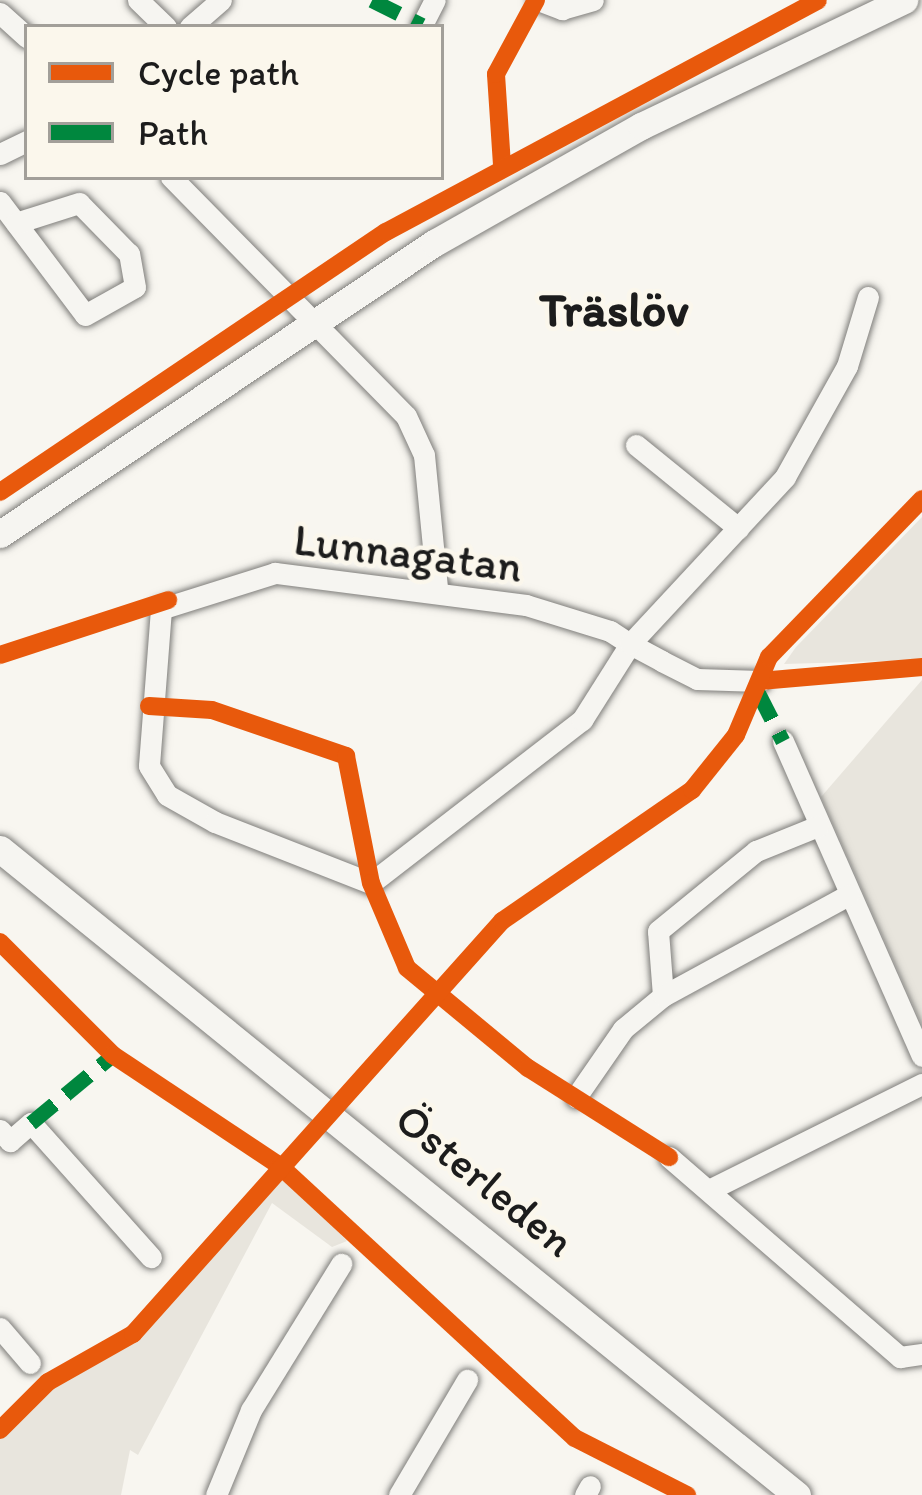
<!DOCTYPE html>
<html>
<head>
<meta charset="utf-8">
<style>
	body { margin:0 }
	#map { position:relative; width:922px; height:1495px; overflow:hidden; background:#f8f6f0; font-family:Itim,sans-serif }
	div>[style] { position:absolute }
	.built>* { inset:0; background:#e8e5dd }
	.roads { filter:drop-shadow(0 0 3px #7f7e7b) drop-shadow(0 0 3px #7f7e7b) }
	.street>* { height:21px; margin:-10.5px; padding:0 10.5px; transform-origin:10.5px; border-radius:10.5px; background:#f6f5f1 }
	.secondary>* { height:27px; margin:-13.5px; padding:0 13.5px; transform-origin:13.5px; border-radius:13.5px; background:#f6f5f1 }
	.quiet>* { height:15px; margin-top:-7.5px; transform-origin:0; background:repeating-linear-gradient(90deg,#00873e 0 30px,transparent 0 45px) }
	.cycleway>* { height:18px; margin:-9px; padding:0 9px; transform-origin:9px; border-radius:9px; background:#e8590c }
	span { translate:-50% -50%; white-space:nowrap; text-align:center; line-height:1.15; -webkit-text-stroke:9px #fbf7ec; paint-order:stroke }
	.street-label { font-size:45px; color:#1c1c1c }
	.neighbourhood-label { font-size:48px; color:#1c1c1c; font-weight:700 }
	.legend { position:absolute; left:24px; top:24px; width:420px; height:156px; box-sizing:border-box; background:#fbf7ec; border:3px solid #a29f99; margin:0; padding:15px 21px; list-style:none; font-size:36px; color:#1c1c1c }
	.legend li { display:flex; align-items:center; gap:24px; height:60px }
	.legend b { width:60px; border:3px solid #a29f99 }
</style>
</head>
<body>
<div id="map">
	<div class="built">
		<div style="clip-path:polygon(922px 517px,922px 660px,784px 664px,796px 647px)"></div>
		<div style="clip-path:polygon(922px 680px,922px 1025px,821px 797px)"></div>
		<div style="clip-path:polygon(286px 1177px,347px 1241px,332px 1247px,272px 1203px,138px 1455px,130px 1450px,121px 1495px,0 1495px,0 1436px,52px 1387px,146px 1329px,248px 1206px)"></div>
	</div>
	<div class="roads">
		<div class="street">
			<div style="left:138px;top:0;width:39px;rotate:44deg"></div>
			<div style="left:538px;top:0;width:26px;rotate:21deg"></div>
			<div style="left:562px;top:9px;width:32px;rotate:-16deg"></div>
			<div style="left:0;top:13px;width:36px;rotate:42deg"></div>
			<div style="left:190px;top:27px;width:41px;rotate:-41.1deg"></div>
			<div style="left:421px;top:27px;width:30px;rotate:-63deg"></div>
			<div style="left:0;top:154px;width:30px;rotate:-26deg"></div>
			<div style="left:171px;top:177px;width:335px;rotate:45.5deg"></div>
			<div style="left:406px;top:416px;width:43px;rotate:65.2deg"></div>
			<div style="left:424px;top:455px;width:134px;rotate:84.4deg"></div>
			<div style="left:0;top:202px;width:141px;rotate:53deg"></div>
			<div style="left:85px;top:315px;width:57px;rotate:-29.2deg"></div>
			<div style="left:135px;top:287px;width:34px;rotate:-100deg"></div>
			<div style="left:129px;top:254px;width:71px;rotate:-134.4deg"></div>
			<div style="left:79px;top:203px;width:66px;rotate:162.4deg"></div>
			<div style="left:636px;top:445px;width:132px;rotate:39.1deg"></div>
			<div style="left:760px;top:681px;width:63px;rotate:-178.2deg"></div>
			<div style="left:697px;top:679px;width:39px;rotate:-153deg"></div>
			<div style="left:662px;top:661px;width:36px;rotate:-152deg"></div>
			<div style="left:630px;top:644px;width:24px;rotate:-147deg"></div>
			<div style="left:610px;top:631px;width:88px;rotate:-162.8deg"></div>
			<div style="left:526px;top:605px;width:253px;rotate:-172.7deg"></div>
			<div style="left:275px;top:573px;width:120px;rotate:162.5deg"></div>
			<div style="left:161px;top:609px;width:157px;rotate:94.4deg"></div>
			<div style="left:149px;top:766px;width:34px;rotate:58deg"></div>
			<div style="left:167px;top:795px;width:55px;rotate:29.4deg"></div>
			<div style="left:215px;top:822px;width:168px;rotate:21.4deg"></div>
			<div style="left:371px;top:883px;width:267px;rotate:-37.7deg"></div>
			<div style="left:582px;top:720px;width:90px;rotate:-57.7deg"></div>
			<div style="left:630px;top:644px;width:228px;rotate:-47.1deg"></div>
			<div style="left:785px;top:477px;width:127px;rotate:-60.8deg"></div>
			<div style="left:847px;top:366px;width:72px;rotate:-73.1deg"></div>
			<div style="left:783px;top:741px;width:344px;rotate:66.2deg"></div>
			<div style="left:663px;top:996px;width:65px;rotate:-94.4deg"></div>
			<div style="left:658px;top:931px;width:127px;rotate:-39.2deg"></div>
			<div style="left:756px;top:851px;width:67px;rotate:-22deg"></div>
			<div style="left:576px;top:1097px;width:83px;rotate:-55.3deg"></div>
			<div style="left:623px;top:1029px;width:52px;rotate:-39.5deg"></div>
			<div style="left:663px;top:996px;width:211px;rotate:-28.6deg"></div>
			<div style="left:0;top:1130px;width:15px;rotate:48deg"></div>
			<div style="left:10px;top:1141px;width:28px;rotate:-41deg"></div>
			<div style="left:31px;top:1123px;width:180px;rotate:48.2deg"></div>
			<div style="left:669px;top:1157px;width:306px;rotate:40.9deg"></div>
			<div style="left:900px;top:1357px;width:22px;rotate:-8deg"></div>
			<div style="left:713px;top:1188px;width:233px;rotate:-26.5deg"></div>
			<div style="left:0;top:1328px;width:46px;rotate:49.4deg"></div>
			<div style="left:216px;top:1495px;width:92px;rotate:-67.6deg"></div>
			<div style="left:251px;top:1410px;width:172px;rotate:-58.3deg"></div>
			<div style="left:399px;top:1495px;width:134px;rotate:-59.4deg"></div>
			<div style="left:585px;top:1495px;width:10px;rotate:-61deg"></div>
		</div>
		<div class="secondary">
			<div style="left:0;top:534px;width:523px;rotate:-33.84deg"></div>
			<div style="left:434px;top:243px;width:238px;rotate:-29.5deg"></div>
			<div style="left:641px;top:126px;width:292px;rotate:-25.6deg"></div>
			<div style="left:0;top:849px;width:1026px;rotate:39.03deg"></div>
		</div>
	</div>
	<div class="quiet">
		<div style="left:372px;top:0;width:56px;rotate:26.6deg"></div>
		<div style="left:758px;top:692px;width:55px;rotate:63deg"></div>
		<div style="left:31px;top:1123px;width:107px;rotate:-39.7deg"></div>
	</div>
	<div class="cycleway">
		<div style="left:502px;top:165px;width:91px;rotate:-93.8deg"></div>
		<div style="left:496px;top:74px;width:84px;rotate:-61.6deg"></div>
		<div style="left:0;top:492px;width:465px;rotate:-34deg"></div>
		<div style="left:386px;top:232px;width:490px;rotate:-28.2deg"></div>
		<div style="left:0;top:655px;width:177px;rotate:-18.1deg"></div>
		<div style="left:760px;top:681px;width:163px;rotate:-4.9deg"></div>
		<div style="left:149px;top:706px;width:63px;rotate:3.6deg"></div>
		<div style="left:212px;top:710px;width:142px;rotate:18.9deg"></div>
		<div style="left:346px;top:756px;width:129px;rotate:78.9deg"></div>
		<div style="left:371px;top:883px;width:92px;rotate:67deg"></div>
		<div style="left:407px;top:968px;width:157px;rotate:39.6deg"></div>
		<div style="left:528px;top:1068px;width:167px;rotate:32.3deg"></div>
		<div style="left:0;top:942px;width:160px;rotate:45deg"></div>
		<div style="left:113px;top:1055px;width:201px;rotate:33.6deg"></div>
		<div style="left:280px;top:1166px;width:401px;rotate:42.7deg"></div>
		<div style="left:575px;top:1438px;width:126px;rotate:27deg"></div>
		<div style="left:0;top:1430px;width:68px;rotate:-45deg"></div>
		<div style="left:48px;top:1382px;width:98px;rotate:-29.5deg"></div>
		<div style="left:133px;top:1334px;width:554px;rotate:-48.22deg"></div>
		<div style="left:502px;top:921px;width:231px;rotate:-34.6deg"></div>
		<div style="left:692px;top:790px;width:70px;rotate:-51.3deg"></div>
		<div style="left:736px;top:735px;width:85px;rotate:-67.1deg"></div>
		<div style="left:769px;top:657px;width:220px;rotate:-45.9deg"></div>
	</div>
	<div class="street-label">
		<span style="left:408px;top:553px;rotate:7deg">Lunnagatan</span>
		<span style="left:485px;top:1180px;rotate:39deg">Österleden</span>
	</div>
	<div class="neighbourhood-label">
		<span style="left:614px;top:310px">Träslöv</span>
	</div>
	<ul class="legend">
	<li><b style="height:15px;background:#e8590c"></b>Cycle path</li>
	<li><b style="height:15px;background:#00873e"></b>Path</li>
	</ul>
</div>
</body>
</html>
